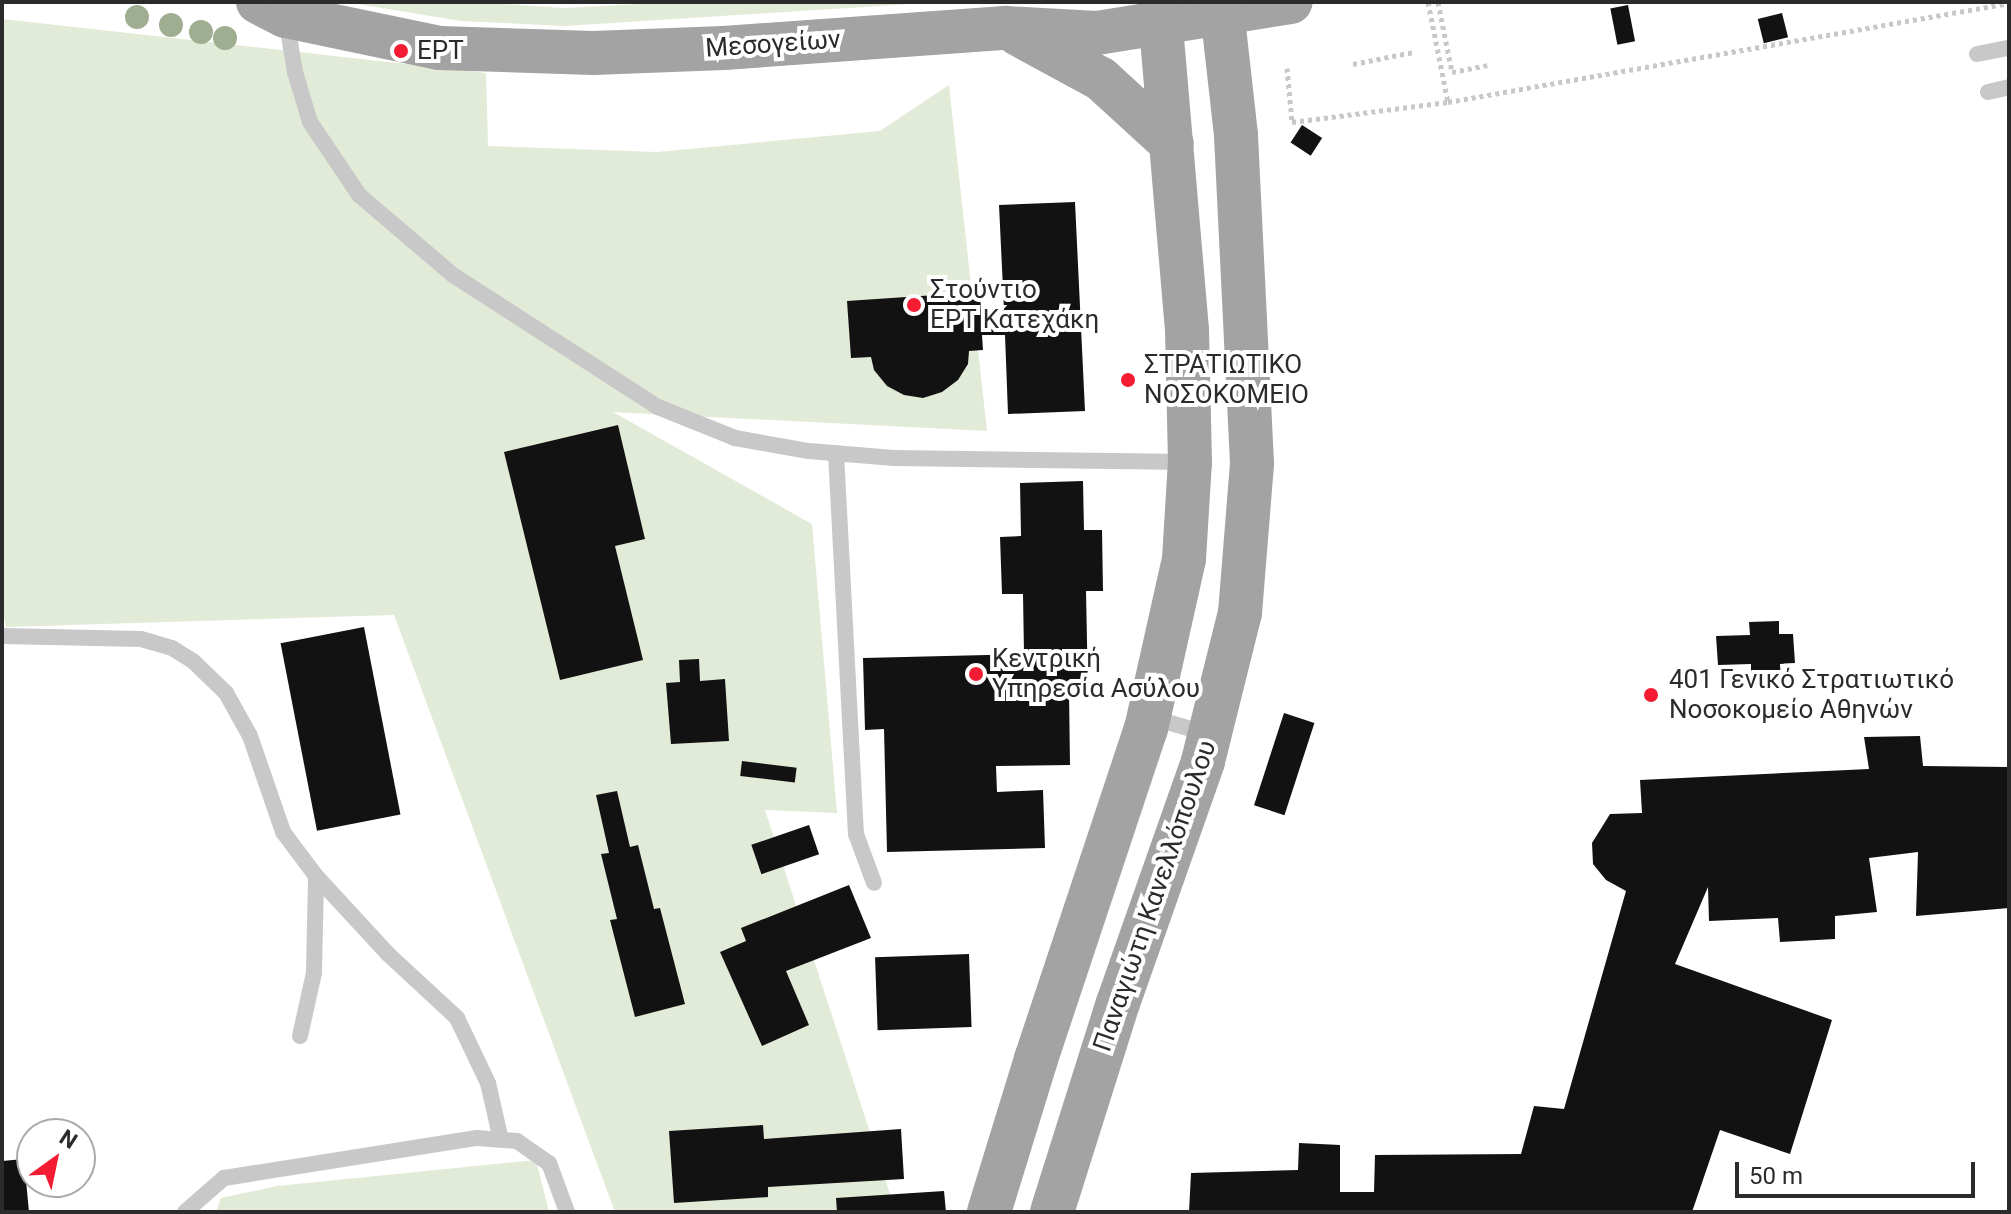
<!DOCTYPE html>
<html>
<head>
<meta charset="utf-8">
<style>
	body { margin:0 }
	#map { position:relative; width:2011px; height:1214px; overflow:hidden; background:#fff; font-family:Roboto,sans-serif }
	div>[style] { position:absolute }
	.green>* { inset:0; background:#e2ebd7 }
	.building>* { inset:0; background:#121212; transform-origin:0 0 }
	.path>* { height:5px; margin-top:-2.5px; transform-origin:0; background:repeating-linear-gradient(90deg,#c8c8c8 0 4px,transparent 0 8px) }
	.lane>* { height:16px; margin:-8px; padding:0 8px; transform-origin:8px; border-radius:8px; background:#c8c8c8 }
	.primary>* { height:44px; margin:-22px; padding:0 22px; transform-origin:22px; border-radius:22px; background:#a3a3a3 }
	.trees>* { width:24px; height:24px; margin:-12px; border-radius:50%; background:#9fad90 }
	.dots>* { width:22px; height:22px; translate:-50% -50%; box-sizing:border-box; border:4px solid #fff; border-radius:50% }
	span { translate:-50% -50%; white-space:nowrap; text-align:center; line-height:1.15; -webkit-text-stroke:8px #fff; paint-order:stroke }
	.street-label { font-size:26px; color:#2b2b2b }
	.poi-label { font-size:26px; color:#2b2b2b }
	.left { translate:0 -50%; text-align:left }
	.frame { position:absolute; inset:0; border:4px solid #2b2b2b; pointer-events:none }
	.north { position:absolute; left:16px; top:1118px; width:80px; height:80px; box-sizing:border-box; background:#fff; border:2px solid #aaa; border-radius:50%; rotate:33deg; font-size:22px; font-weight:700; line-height:32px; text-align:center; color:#2b2b2b }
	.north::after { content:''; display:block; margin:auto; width:28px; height:36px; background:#f41c32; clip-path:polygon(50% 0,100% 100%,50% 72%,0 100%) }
	.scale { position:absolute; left:1735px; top:1162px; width:240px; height:36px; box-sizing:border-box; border:4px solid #2b2b2b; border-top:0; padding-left:10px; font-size:24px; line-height:28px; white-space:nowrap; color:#2b2b2b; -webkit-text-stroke:6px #fff; paint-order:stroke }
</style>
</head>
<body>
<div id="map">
	<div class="green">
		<div style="clip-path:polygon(345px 2px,472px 2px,565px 8px,677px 2px,941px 2px,565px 26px,461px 21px)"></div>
		<div style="clip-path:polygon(2px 19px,486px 73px,488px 146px,657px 152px,880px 131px,949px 85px,987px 431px,613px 412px,812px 524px,837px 813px,765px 810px,896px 1212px,615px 1212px,394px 615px,6px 627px,2px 609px)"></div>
		<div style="clip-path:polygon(536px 1160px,549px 1212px,216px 1212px,221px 1198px,277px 1186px)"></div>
	</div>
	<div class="building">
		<div style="left:1628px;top:5px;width:37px;height:18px;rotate:79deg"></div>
		<div style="left:1782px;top:13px;width:25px;height:25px;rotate:76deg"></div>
		<div style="left:1302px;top:125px;width:24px;height:21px;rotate:33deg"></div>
		<div style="clip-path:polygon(1075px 202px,1085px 411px,1008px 414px,1005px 335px,982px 335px,983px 350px,969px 351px,968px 364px,958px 380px,942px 392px,923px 398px,904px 395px,887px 386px,874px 370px,871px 357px,851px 358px,847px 301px,980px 292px,981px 311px,1004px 310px,999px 205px)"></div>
		<div style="clip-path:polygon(618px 425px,645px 539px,615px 546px,643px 660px,560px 680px,504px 452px)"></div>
		<div style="clip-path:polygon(1083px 481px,1084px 530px,1102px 530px,1103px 591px,1086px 591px,1088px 691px,1069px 691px,1070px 765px,996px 766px,997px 792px,1043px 790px,1045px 848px,887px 852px,884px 729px,865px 730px,863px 658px,1024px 654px,1023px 594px,1002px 594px,1000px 537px,1021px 536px,1020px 483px)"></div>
		<div style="clip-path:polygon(1779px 621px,1779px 634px,1793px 634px,1795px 663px,1780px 664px,1781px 681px,1751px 682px,1751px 664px,1718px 665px,1716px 636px,1750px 635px,1749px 622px)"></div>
		<div style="left:364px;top:627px;width:191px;height:85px;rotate:79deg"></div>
		<div style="clip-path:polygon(699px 659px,700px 681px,725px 679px,729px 741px,671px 744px,666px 683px,680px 682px,679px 660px)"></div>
		<div style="left:1284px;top:713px;width:32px;height:97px;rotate:18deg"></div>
		<div style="clip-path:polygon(1920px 736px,1923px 766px,2009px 767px,2009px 908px,1916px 916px,1918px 852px,1869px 858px,1877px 912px,1835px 916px,1835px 939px,1780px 942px,1778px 918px,1709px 921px,1708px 887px,1675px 964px,1832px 1020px,1790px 1154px,1720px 1130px,1692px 1212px,1189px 1212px,1191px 1173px,1298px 1170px,1299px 1143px,1340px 1145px,1340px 1192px,1374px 1192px,1375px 1155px,1521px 1154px,1534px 1106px,1564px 1109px,1626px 891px,1606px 880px,1593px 864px,1592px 843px,1610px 814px,1642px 813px,1640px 780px,1869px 769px,1864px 737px)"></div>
		<div style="left:742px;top:761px;width:55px;height:15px;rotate:7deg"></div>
		<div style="clip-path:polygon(617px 791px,630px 847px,638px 845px,654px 909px,660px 908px,685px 1004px,635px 1017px,610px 920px,617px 919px,601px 854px,609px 853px,596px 795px)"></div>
		<div style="left:809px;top:825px;width:31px;height:61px;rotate:71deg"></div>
		<div style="clip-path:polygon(849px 885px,871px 938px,786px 971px,809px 1025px,762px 1046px,720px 952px,746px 941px,741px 928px)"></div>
		<div style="left:969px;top:954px;width:73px;height:94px;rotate:88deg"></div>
		<div style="clip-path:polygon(763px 1125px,764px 1139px,901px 1129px,904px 1179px,768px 1187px,768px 1197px,674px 1203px,669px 1131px)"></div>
		<div style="clip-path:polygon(24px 1159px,29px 1212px,2px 1212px,2px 1161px)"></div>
		<div style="clip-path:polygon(944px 1191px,946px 1212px,837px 1212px,836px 1198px)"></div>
	</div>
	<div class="path">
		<div style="left:1428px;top:2px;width:102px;rotate:78.7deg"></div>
		<div style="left:1438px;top:2px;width:71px;rotate:78.7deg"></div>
		<div style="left:1452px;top:72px;width:36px;rotate:-11deg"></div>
		<div style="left:1353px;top:64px;width:62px;rotate:-11.1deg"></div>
		<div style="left:1287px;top:68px;width:54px;rotate:84.7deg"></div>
		<div style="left:1292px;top:122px;width:157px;rotate:-7.3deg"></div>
		<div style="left:1448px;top:102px;width:570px;rotate:-10.01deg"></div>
	</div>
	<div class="lane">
		<div style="left:286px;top:18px;width:55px;rotate:80.5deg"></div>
		<div style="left:295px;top:72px;width:52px;rotate:73.3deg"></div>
		<div style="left:310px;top:122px;width:88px;rotate:56.1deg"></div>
		<div style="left:359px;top:195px;width:123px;rotate:40.4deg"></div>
		<div style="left:453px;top:275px;width:244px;rotate:32.8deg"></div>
		<div style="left:658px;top:407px;width:83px;rotate:21.9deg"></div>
		<div style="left:735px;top:438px;width:75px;rotate:10deg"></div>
		<div style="left:809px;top:451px;width:85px;rotate:4.7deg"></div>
		<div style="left:894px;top:458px;width:295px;rotate:0.8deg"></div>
		<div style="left:1977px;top:54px;width:33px;rotate:-11deg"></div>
		<div style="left:1988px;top:92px;width:22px;rotate:-13deg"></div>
		<div style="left:836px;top:453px;width:382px;rotate:87deg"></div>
		<div style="left:856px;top:834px;width:52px;rotate:69.8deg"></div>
		<div style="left:2px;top:636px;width:139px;rotate:1.2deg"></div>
		<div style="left:141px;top:639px;width:32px;rotate:16deg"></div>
		<div style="left:172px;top:648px;width:26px;rotate:32deg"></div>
		<div style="left:194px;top:662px;width:45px;rotate:44.1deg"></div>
		<div style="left:226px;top:693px;width:49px;rotate:60.8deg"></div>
		<div style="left:250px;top:736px;width:102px;rotate:71deg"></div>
		<div style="left:283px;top:832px;width:55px;rotate:53.1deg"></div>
		<div style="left:316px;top:876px;width:106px;rotate:47.3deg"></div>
		<div style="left:388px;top:954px;width:94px;rotate:42.8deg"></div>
		<div style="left:457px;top:1018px;width:72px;rotate:64.5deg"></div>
		<div style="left:488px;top:1083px;width:58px;rotate:77.2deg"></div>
		<div style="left:1150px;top:717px;width:60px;rotate:16.3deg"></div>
		<div style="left:300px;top:1036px;width:65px;rotate:-77.5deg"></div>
		<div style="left:314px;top:973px;width:97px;rotate:-88.8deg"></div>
		<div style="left:185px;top:1212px;width:52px;rotate:-41.1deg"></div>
		<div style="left:224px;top:1178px;width:256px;rotate:-9deg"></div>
		<div style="left:477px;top:1138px;width:40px;rotate:4.3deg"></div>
		<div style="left:517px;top:1141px;width:39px;rotate:35deg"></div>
		<div style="left:549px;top:1163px;width:52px;rotate:69.8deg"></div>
	</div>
	<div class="primary">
		<div style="left:258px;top:2px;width:31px;rotate:27deg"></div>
		<div style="left:286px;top:16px;width:156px;rotate:11.8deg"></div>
		<div style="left:439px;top:48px;width:154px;rotate:1.9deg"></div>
		<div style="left:593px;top:53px;width:131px;rotate:-2.2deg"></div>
		<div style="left:724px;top:48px;width:282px;rotate:-4.1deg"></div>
		<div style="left:1005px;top:28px;width:92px;rotate:3.1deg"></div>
		<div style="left:1097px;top:33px;width:196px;rotate:-9.1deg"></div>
		<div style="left:1018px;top:34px;width:94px;rotate:28.5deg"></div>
		<div style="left:1101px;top:79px;width:96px;rotate:42.5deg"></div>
		<div style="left:989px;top:1212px;width:160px;rotate:-72.9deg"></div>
		<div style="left:1036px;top:1059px;width:348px;rotate:-71.6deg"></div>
		<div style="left:1146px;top:729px;width:174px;rotate:-77.4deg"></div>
		<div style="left:1184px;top:559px;width:97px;rotate:-86.5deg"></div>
		<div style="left:1190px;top:462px;width:132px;rotate:-91.3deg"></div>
		<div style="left:1187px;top:330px;width:329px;rotate:-94.9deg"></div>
		<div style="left:1052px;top:1212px;width:219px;rotate:-72.5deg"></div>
		<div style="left:1118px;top:1003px;width:256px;rotate:-70.6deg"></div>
		<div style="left:1203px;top:761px;width:153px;rotate:-76deg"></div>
		<div style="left:1240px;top:613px;width:150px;rotate:-85.4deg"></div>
		<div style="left:1252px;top:463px;width:328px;rotate:-92.8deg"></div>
		<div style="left:1236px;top:135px;width:134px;rotate:-96.4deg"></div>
	</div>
	<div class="trees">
		<div style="left:137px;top:17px"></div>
		<div style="left:171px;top:25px"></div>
		<div style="left:201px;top:32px"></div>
		<div style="left:225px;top:38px"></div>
	</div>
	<div class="dots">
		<div style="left:401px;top:51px;background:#f41c32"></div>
		<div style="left:914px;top:305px;background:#f41c32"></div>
		<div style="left:1128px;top:380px;background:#f41c32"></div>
		<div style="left:976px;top:674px;background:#f41c32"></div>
		<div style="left:1651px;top:695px;background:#f41c32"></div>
	</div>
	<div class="street-label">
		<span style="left:773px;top:44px;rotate:-4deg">Μεσογείων</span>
		<span style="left:1155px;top:896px;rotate:-71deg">Παναγιώτη Κανελλόπουλου</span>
	</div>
	<div class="poi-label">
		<span class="left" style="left:417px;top:51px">ΕΡΤ</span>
		<span class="left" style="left:930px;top:305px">Στούντιο<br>ΕΡΤ Κατεχάκη</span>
		<span class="left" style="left:1144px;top:380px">ΣΤΡΑΤΙΩΤΙΚΟ<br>ΝΟΣΟΚΟΜΕΙΟ</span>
		<span class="left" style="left:992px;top:674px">Κεντρική<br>Υπηρεσία Ασύλου</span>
		<span class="left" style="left:1669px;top:695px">401 Γενικό Στρατιωτικό<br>Νοσοκομείο Αθηνών</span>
	</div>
	<div class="frame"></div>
	<div class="north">N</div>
	<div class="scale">50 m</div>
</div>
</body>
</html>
